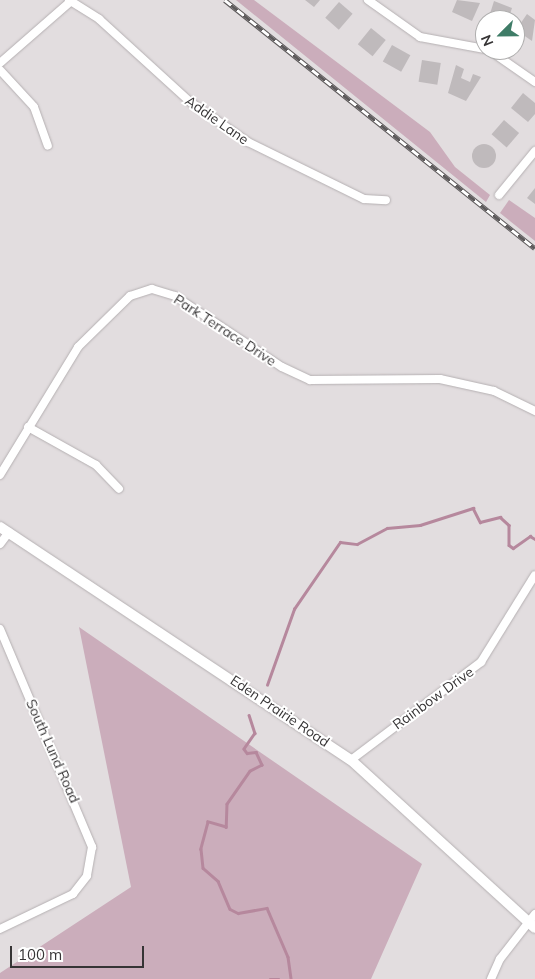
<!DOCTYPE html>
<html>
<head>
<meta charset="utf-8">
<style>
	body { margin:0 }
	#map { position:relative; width:535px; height:979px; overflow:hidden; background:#e2dddf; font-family:Mulish,sans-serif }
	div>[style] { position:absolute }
	.green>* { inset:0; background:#cbadbb }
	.stream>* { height:2.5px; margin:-1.25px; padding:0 1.25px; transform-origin:1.25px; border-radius:1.25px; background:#b6889d }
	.building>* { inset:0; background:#bfbabc; transform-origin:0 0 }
	.round { border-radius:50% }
	.roads { filter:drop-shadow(0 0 1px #b5b0b2) drop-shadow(0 0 1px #b5b0b2) }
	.minor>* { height:8px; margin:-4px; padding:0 4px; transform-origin:4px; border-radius:4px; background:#fff }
	.secondary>* { height:10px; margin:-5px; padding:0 5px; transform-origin:5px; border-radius:5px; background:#fff }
	.rail>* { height:4.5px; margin-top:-2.25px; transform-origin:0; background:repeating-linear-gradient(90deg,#fff 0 8px,#5d5a5b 0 16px); box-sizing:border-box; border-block:1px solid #5d5a5b }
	span { translate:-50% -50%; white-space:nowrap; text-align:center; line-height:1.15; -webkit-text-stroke:4px #fff; paint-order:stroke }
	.street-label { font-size:14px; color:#363435 }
	.north { position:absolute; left:475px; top:10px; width:50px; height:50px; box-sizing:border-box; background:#fff; border:1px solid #afaeae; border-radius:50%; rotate:247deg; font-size:14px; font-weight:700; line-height:20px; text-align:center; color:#363435 }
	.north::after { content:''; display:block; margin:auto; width:18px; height:22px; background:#3f7c67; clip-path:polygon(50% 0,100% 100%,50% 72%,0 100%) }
	.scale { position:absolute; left:10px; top:946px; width:134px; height:22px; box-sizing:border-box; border:2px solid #363435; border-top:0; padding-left:6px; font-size:15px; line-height:18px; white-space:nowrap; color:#363435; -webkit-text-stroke:4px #fff; paint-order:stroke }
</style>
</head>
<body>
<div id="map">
	<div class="green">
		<div style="clip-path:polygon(236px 0,254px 0,430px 132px,455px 167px,490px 195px,486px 202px)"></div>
		<div style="clip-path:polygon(509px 200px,535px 218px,535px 241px,500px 213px)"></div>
		<div style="clip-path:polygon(79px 627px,422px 864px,371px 979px,0 979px,0 973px,131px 887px)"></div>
	</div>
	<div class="stream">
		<div style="left:267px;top:685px;width:81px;rotate:-70.4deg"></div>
		<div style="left:294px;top:609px;width:81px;rotate:-55.5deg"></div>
		<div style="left:340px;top:542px;width:17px;rotate:7deg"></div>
		<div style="left:357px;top:544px;width:34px;rotate:-28deg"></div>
		<div style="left:387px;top:528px;width:33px;rotate:-5deg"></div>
		<div style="left:420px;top:525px;width:56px;rotate:-17.8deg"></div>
		<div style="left:473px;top:508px;width:16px;rotate:63deg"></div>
		<div style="left:480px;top:522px;width:21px;rotate:-14deg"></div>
		<div style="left:500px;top:517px;width:12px;rotate:42deg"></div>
		<div style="left:509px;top:525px;width:20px;rotate:90deg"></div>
		<div style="left:509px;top:545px;width:5px;rotate:37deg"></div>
		<div style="left:513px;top:548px;width:21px;rotate:-35deg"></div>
		<div style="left:530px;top:536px;width:6px;rotate:31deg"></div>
		<div style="left:249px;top:715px;width:19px;rotate:72deg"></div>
		<div style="left:255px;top:733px;width:19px;rotate:125deg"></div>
		<div style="left:244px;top:749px;width:5px;rotate:53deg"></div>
		<div style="left:247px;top:753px;width:9px;rotate:-6deg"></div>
		<div style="left:256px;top:752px;width:14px;rotate:65deg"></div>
		<div style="left:262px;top:765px;width:13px;rotate:153deg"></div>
		<div style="left:250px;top:771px;width:40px;rotate:124.9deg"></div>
		<div style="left:227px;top:804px;width:23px;rotate:92deg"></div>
		<div style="left:226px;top:827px;width:19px;rotate:-164deg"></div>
		<div style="left:208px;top:822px;width:28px;rotate:105deg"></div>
		<div style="left:201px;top:849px;width:19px;rotate:84deg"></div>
		<div style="left:203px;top:868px;width:20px;rotate:41deg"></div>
		<div style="left:218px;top:881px;width:30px;rotate:67deg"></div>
		<div style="left:230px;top:909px;width:9px;rotate:27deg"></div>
		<div style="left:238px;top:913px;width:29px;rotate:-10deg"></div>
		<div style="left:267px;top:908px;width:53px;rotate:66.8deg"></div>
		<div style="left:288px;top:957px;width:22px;rotate:82deg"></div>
		<div style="left:270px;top:979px;width:9px"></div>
	</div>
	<div class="building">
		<div style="clip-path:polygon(305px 0,320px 0,314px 7px)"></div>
		<div style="clip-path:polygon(457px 0,480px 3px,472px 21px,452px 12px)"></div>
		<div style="clip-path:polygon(494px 1px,512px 8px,508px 20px,488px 20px)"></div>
		<div style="left:339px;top:2px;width:18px;height:21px;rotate:41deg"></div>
		<div style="clip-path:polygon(527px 14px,535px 20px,532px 41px,516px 30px)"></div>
		<div style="left:371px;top:28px;width:19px;height:21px;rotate:39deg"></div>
		<div style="left:392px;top:45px;width:21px;height:19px;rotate:29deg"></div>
		<div style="left:422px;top:60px;width:19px;height:22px;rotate:9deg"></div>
		<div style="clip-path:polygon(456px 65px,464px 69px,461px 78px,470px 82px,473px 74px,481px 77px,466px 101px,448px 93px)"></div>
		<div style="clip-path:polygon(523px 93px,535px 103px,535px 114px,528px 122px,511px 108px)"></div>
		<div style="left:504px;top:120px;width:20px;height:19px;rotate:41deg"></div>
		<div class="round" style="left:472px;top:144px;width:24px;height:24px"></div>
		<div style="clip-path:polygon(535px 188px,535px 204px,527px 198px)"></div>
	</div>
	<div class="roads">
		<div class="minor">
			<div style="left:69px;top:0;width:36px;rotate:32deg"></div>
			<div style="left:99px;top:19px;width:122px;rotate:42.3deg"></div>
			<div style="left:189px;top:101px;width:72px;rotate:34.8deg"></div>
			<div style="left:248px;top:142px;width:129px;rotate:26.2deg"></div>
			<div style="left:364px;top:199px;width:22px;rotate:3deg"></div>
			<div style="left:368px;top:0;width:64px;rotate:35.4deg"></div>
			<div style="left:420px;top:37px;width:66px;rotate:10.5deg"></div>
			<div style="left:489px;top:50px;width:56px;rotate:34.8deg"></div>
			<div style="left:0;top:63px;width:93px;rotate:-41.1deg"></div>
			<div style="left:0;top:70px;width:50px;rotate:47.4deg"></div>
			<div style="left:34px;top:107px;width:41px;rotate:70.3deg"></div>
			<div style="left:499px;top:195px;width:57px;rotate:-50.7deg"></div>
			<div style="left:28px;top:427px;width:78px;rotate:29.2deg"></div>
			<div style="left:96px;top:465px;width:33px;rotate:46deg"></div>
			<div style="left:0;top:475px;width:150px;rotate:-58.6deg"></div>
			<div style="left:78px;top:347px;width:73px;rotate:-44.4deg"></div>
			<div style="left:130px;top:296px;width:23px;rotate:-18deg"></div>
			<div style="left:152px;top:289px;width:24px;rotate:17deg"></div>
			<div style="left:175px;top:296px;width:128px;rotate:33.6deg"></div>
			<div style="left:282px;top:367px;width:31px;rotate:25deg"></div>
			<div style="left:310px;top:380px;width:130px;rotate:-0.4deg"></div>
			<div style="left:440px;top:379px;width:55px;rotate:12.5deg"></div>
			<div style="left:494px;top:391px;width:46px;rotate:26deg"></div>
			<div style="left:0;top:544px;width:15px;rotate:-53deg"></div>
			<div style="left:0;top:629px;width:237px;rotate:67.1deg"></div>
			<div style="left:92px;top:847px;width:29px;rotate:100deg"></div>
			<div style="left:87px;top:876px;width:23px;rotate:128deg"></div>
			<div style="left:73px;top:894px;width:81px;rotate:154.4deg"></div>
			<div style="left:351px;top:760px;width:163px;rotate:-37deg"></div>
			<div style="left:481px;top:662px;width:102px;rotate:-58.2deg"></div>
			<div style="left:491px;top:979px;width:22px;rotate:-66deg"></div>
			<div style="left:500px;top:959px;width:57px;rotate:-52.1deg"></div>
		</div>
		<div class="secondary">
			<div style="left:0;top:527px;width:421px;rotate:33.6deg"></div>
			<div style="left:351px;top:760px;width:249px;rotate:42.4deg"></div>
		</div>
	</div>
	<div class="rail">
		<div style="left:225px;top:0;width:397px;rotate:38.7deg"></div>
	</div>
	<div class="street-label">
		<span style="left:217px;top:120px;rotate:35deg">Addie Lane</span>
		<span style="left:225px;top:330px;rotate:33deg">Park Terrace Drive</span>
		<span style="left:433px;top:698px;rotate:-36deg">Rainbow Drive</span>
		<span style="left:280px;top:711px;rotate:34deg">Eden Prairie Road</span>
		<span style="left:53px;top:751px;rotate:66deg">South Lund Road</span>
	</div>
	<div class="north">N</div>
	<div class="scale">100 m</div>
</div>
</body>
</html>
